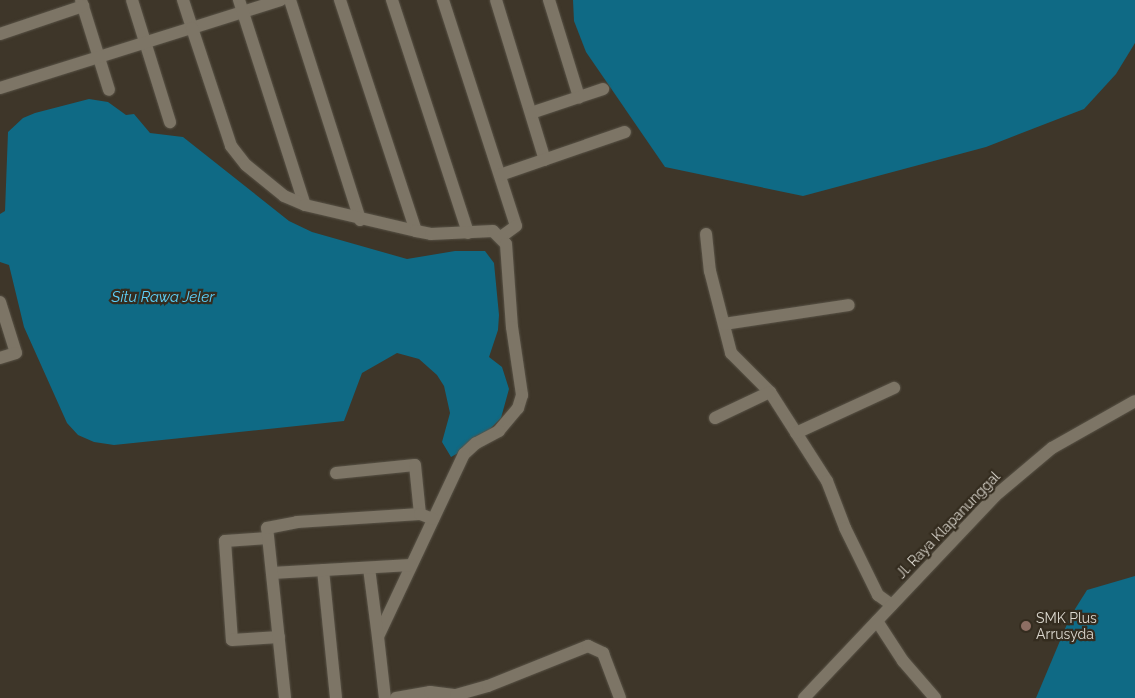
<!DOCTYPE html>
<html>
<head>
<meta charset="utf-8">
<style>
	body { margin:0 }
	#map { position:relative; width:1135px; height:698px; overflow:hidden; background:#3e3629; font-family:Raleway,sans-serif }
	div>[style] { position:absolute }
	.water>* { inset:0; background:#0f6a85 }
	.roads { filter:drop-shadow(0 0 1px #585246) drop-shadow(0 0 1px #585246) }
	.street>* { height:12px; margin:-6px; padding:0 6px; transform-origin:6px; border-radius:6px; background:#7d7566 }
	.secondary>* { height:12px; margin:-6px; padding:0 6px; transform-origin:6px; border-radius:6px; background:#7d7566 }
	.dots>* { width:14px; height:14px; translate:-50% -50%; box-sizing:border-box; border:2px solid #342c1f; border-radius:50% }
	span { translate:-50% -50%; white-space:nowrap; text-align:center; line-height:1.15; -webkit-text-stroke:4.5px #342c1f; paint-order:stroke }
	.street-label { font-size:14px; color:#dcd8cf }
	.poi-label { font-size:14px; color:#dcd8cf }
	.left { translate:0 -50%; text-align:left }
	.water-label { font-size:15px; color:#5ed1fa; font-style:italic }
</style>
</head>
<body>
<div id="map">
	<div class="water">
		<div style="clip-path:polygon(573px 0,1135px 0,1135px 43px,1116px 74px,1084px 109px,986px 147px,803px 196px,665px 167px,586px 52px,574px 21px)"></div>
		<div style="clip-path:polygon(89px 99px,108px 102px,126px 115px,134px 114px,150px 133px,183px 137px,289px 221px,312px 232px,407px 259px,455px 251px,485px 251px,494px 263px,499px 315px,498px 330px,489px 357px,502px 367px,509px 389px,501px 418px,476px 443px,451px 457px,442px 442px,450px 413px,444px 386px,437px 375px,419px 359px,397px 353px,362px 373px,344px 421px,114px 445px,94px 442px,78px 435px,67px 423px,24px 327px,9px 265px,0 262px,0 214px,5px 211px,8px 132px,23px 118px,35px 113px)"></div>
		<div style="clip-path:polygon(1135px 576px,1135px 698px,1036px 698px,1070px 617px,1087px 590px)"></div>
	</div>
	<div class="roads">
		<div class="street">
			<div style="left:81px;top:0;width:94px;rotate:72.7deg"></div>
			<div style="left:132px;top:0;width:128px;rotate:72.7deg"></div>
			<div style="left:183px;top:0;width:29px;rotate:72deg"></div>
			<div style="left:192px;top:28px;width:93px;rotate:-17.5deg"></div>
			<div style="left:239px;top:0;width:215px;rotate:72.2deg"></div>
			<div style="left:290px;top:0;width:231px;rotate:72.3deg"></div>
			<div style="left:340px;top:0;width:243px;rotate:71.8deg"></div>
			<div style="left:392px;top:0;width:245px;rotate:71.9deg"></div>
			<div style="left:443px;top:0;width:237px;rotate:72.1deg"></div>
			<div style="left:516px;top:226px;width:19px;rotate:144deg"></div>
			<div style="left:496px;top:0;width:167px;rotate:73deg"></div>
			<div style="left:549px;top:0;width:102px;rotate:72.8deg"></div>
			<div style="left:0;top:34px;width:88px;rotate:-18.6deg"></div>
			<div style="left:0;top:88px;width:201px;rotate:-17.4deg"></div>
			<div style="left:192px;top:28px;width:124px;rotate:71.7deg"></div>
			<div style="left:231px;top:146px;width:24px;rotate:52deg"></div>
			<div style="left:246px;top:165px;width:49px;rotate:39.2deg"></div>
			<div style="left:284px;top:196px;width:23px;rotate:23deg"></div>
			<div style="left:305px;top:205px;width:114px;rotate:13.2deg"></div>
			<div style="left:416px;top:231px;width:15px;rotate:11deg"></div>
			<div style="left:431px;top:234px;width:62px;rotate:-2.8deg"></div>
			<div style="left:493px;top:231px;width:18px;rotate:45deg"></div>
			<div style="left:506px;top:244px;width:83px;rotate:85.9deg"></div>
			<div style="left:512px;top:327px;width:69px;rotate:81.6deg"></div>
			<div style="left:522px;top:395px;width:14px;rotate:107deg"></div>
			<div style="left:518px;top:408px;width:30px;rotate:130deg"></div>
			<div style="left:499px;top:431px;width:26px;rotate:152deg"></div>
			<div style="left:476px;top:443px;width:16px;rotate:137deg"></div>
			<div style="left:464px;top:454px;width:202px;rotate:115.2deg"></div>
			<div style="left:378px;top:637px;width:61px;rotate:83.5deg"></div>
			<div style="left:531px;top:113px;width:76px;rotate:-18.4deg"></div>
			<div style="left:500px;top:175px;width:132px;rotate:-19deg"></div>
			<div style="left:706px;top:234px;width:37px;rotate:84deg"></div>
			<div style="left:710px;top:271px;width:85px;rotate:75.6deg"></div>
			<div style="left:731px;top:353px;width:55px;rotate:45deg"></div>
			<div style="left:770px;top:392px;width:106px;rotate:57.4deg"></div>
			<div style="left:827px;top:481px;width:50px;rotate:69deg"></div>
			<div style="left:845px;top:528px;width:75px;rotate:63.8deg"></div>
			<div style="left:878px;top:595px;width:17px;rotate:36deg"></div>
			<div style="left:0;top:302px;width:53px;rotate:72.6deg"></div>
			<div style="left:16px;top:353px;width:17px;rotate:163deg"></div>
			<div style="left:724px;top:324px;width:126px;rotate:-8.6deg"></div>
			<div style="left:715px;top:418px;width:61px;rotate:-25.3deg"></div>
			<div style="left:796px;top:433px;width:108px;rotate:-24.7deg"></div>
			<div style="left:336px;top:473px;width:79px;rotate:-5.8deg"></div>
			<div style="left:415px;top:465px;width:49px;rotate:84.2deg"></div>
			<div style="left:268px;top:538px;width:43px;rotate:176deg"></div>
			<div style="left:225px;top:541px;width:99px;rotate:86deg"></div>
			<div style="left:232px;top:640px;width:47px;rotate:-3.7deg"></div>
			<div style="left:369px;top:568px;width:70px;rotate:82.6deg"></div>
			<div style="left:323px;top:570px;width:129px;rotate:84.2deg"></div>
			<div style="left:272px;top:573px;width:139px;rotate:-3.3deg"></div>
			<div style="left:877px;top:621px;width:48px;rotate:57deg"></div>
			<div style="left:903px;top:661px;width:49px;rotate:49.1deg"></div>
			<div style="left:285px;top:698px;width:171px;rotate:-96deg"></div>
			<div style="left:267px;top:528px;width:31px;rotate:-11deg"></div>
			<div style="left:297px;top:522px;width:123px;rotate:-3.7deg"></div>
			<div style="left:420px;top:514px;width:14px;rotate:21deg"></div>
			<div style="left:396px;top:698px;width:35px;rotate:-10deg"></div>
			<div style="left:430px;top:692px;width:26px;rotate:7deg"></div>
			<div style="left:456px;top:695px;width:33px;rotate:-16deg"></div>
			<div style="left:488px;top:686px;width:108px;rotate:-21.8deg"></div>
			<div style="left:588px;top:646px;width:17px;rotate:25deg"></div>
			<div style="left:603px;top:653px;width:48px;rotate:69.3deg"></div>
		</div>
		<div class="secondary">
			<div style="left:804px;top:698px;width:278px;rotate:-46.6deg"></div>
			<div style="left:995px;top:496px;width:75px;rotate:-40.1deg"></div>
			<div style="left:1052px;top:448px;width:95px;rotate:-29.5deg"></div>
		</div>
	</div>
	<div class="dots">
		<div style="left:1026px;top:626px;background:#8d6e63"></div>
	</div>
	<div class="street-label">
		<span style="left:948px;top:525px;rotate:-46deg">Jl. Raya Klapanunggal</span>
	</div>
	<div class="poi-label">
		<span class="left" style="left:1036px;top:626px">SMK Plus<br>Arrusyda</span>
	</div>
	<div class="water-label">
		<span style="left:163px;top:298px">Situ Rawa Jeler</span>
	</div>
</div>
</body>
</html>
